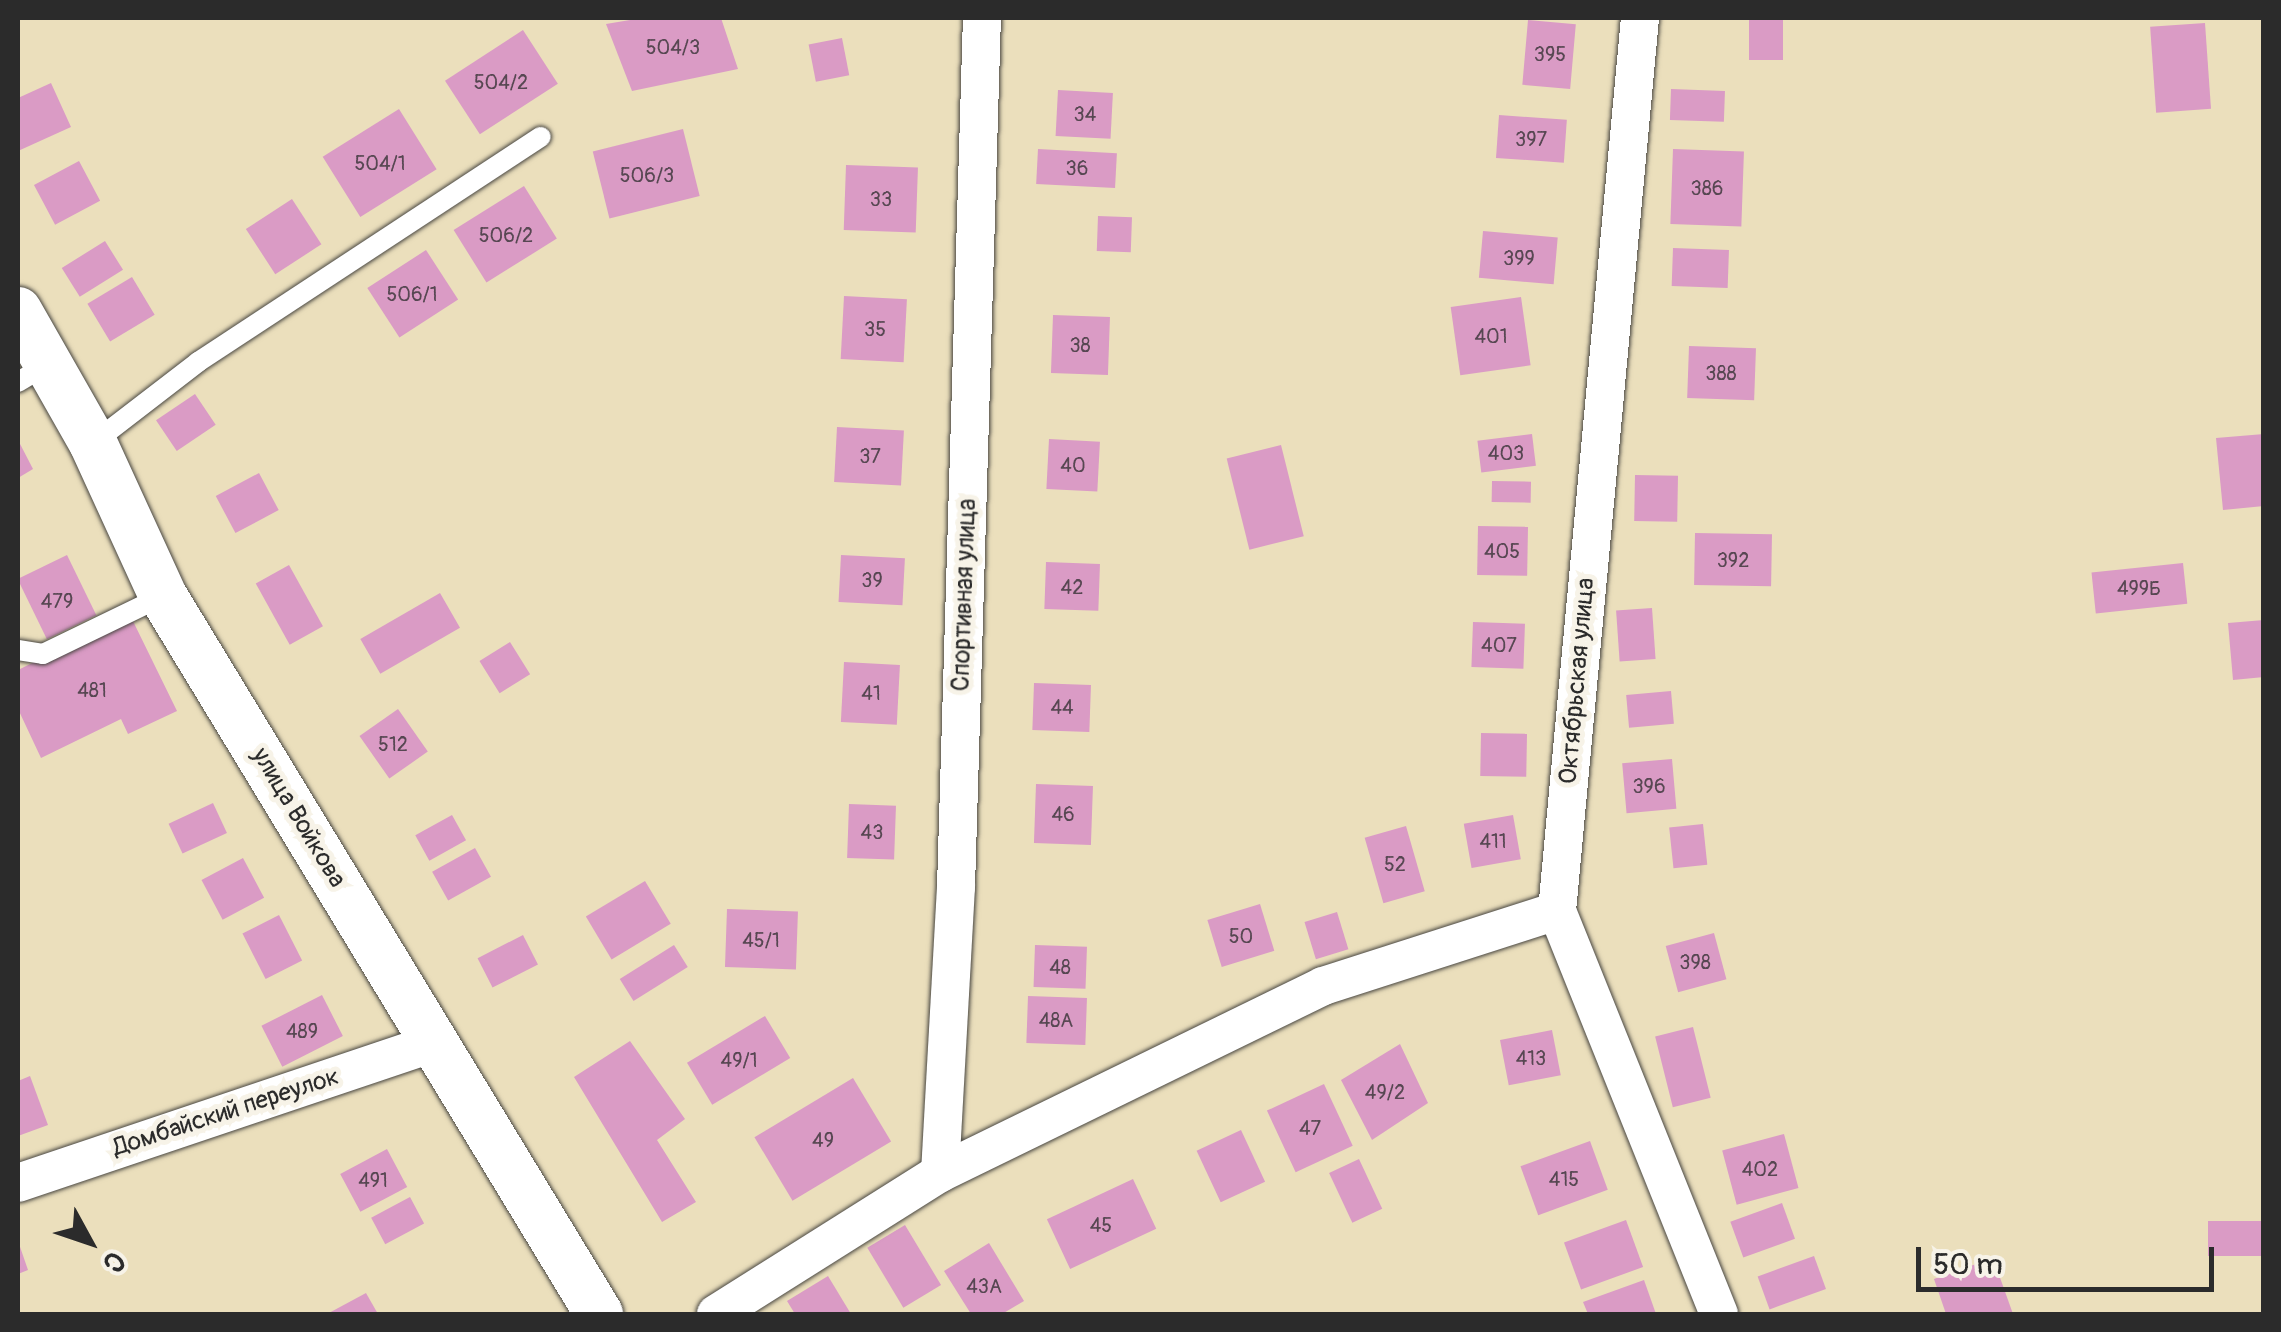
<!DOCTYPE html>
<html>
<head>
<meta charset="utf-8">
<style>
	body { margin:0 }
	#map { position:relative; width:2281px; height:1332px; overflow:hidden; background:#ebdfbc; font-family:Pangolin,sans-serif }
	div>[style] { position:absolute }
	.building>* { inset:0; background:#da9bc5; transform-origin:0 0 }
	.roads { filter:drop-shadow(0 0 2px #484641) drop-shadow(0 0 2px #484641) }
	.service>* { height:20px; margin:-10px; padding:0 10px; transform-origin:10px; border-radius:10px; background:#fff }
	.minor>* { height:38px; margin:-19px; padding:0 19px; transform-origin:19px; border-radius:19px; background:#fff }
	.tertiary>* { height:48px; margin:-24px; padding:0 24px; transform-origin:24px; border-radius:24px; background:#fff }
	span { translate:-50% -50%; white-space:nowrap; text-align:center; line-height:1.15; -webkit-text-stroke:10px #f7f3e8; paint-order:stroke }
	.number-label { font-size:20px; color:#574752 }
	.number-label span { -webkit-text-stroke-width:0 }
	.street-label { font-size:25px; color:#2b2b2b }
	.frame { position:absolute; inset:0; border:20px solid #2b2b2b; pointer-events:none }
	.north { position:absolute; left:40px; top:1192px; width:100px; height:100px; -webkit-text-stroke:8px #f7f3e8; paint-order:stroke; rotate:130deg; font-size:28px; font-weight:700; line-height:40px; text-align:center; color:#2b2b2b }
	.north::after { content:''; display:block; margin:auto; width:35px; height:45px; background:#2b2b2b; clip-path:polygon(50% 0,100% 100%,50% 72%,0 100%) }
	.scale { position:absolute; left:1916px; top:1247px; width:298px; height:45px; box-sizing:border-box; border:5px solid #2b2b2b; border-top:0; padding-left:12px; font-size:30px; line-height:35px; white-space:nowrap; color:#2b2b2b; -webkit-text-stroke:8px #f7f3e8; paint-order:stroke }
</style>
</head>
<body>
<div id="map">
	<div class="building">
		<div style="clip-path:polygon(642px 18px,721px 18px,738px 69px,632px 91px,606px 24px)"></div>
		<div style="left:1749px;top:18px;width:34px;height:42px"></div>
		<div style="left:1528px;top:20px;width:48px;height:65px;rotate:5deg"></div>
		<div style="left:2205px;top:23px;width:86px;height:55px;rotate:86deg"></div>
		<div style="left:523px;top:30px;width:64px;height:93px;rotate:57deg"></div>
		<div style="left:842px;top:38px;width:38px;height:34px;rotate:79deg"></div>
		<div style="clip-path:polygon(51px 83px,71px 127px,18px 151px,18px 98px)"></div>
		<div style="left:1671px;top:89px;width:54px;height:31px;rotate:2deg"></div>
		<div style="left:1058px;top:90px;width:55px;height:46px;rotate:3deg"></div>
		<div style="left:399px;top:109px;width:71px;height:90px;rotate:58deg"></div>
		<div style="left:1499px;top:115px;width:68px;height:43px;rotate:4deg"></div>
		<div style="left:683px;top:129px;width:69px;height:93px;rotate:76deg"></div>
		<div style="left:1038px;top:149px;width:79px;height:35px;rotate:3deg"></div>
		<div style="left:1673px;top:149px;width:71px;height:75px;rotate:2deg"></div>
		<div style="left:79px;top:161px;width:45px;height:51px;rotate:62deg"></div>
		<div style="left:846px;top:165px;width:72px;height:65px;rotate:2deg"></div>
		<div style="left:524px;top:186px;width:62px;height:83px;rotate:58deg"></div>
		<div style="left:292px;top:199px;width:54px;height:55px;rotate:57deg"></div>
		<div style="left:1098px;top:216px;width:34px;height:35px;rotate:2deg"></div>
		<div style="left:1483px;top:231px;width:75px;height:47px;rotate:5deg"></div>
		<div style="left:105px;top:241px;width:34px;height:51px;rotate:58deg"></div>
		<div style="left:1673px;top:248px;width:56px;height:38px;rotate:2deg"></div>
		<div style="left:426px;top:250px;width:59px;height:70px;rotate:57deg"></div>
		<div style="left:132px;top:277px;width:44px;height:52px;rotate:59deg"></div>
		<div style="left:844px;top:296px;width:63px;height:63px;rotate:3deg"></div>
		<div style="left:1521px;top:297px;width:69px;height:71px;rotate:82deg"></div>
		<div style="left:1053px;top:315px;width:57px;height:58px;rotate:2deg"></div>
		<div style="left:1689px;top:346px;width:67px;height:52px;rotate:2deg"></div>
		<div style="left:195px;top:394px;width:37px;height:47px;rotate:56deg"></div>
		<div style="left:837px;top:427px;width:67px;height:55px;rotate:3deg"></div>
		<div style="left:1532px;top:434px;width:32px;height:55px;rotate:83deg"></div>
		<div style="clip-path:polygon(2264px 434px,2264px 506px,2223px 510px,2216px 438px)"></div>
		<div style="left:1049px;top:439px;width:51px;height:50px;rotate:3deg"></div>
		<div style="clip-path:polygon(18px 440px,33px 469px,18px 478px)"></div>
		<div style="left:1281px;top:445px;width:94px;height:56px;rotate:76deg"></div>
		<div style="left:259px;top:473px;width:42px;height:49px;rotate:62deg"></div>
		<div style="left:1635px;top:475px;width:43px;height:46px;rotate:1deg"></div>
		<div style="left:1492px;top:481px;width:39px;height:21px;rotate:1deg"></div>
		<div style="left:1478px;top:526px;width:50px;height:49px;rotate:1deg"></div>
		<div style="left:1695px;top:533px;width:77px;height:52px;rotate:1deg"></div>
		<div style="left:67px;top:555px;width:67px;height:55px;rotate:64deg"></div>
		<div style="left:841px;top:555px;width:64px;height:47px;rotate:3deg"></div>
		<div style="left:1046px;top:562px;width:54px;height:47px;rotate:2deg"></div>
		<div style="left:2183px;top:563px;width:41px;height:92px;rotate:84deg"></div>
		<div style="left:289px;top:565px;width:70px;height:38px;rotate:61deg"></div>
		<div style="left:440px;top:593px;width:40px;height:92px;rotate:60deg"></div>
		<div style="left:1652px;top:608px;width:51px;height:36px;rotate:86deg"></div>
		<div style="clip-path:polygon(130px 615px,177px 711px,128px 734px,121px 719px,41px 758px,18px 709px,18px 670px)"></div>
		<div style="clip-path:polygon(2264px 620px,2264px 677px,2233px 680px,2228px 623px)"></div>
		<div style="left:1473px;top:622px;width:52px;height:45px;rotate:2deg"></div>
		<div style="left:510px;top:642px;width:38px;height:36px;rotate:58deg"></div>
		<div style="left:844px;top:662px;width:56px;height:60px;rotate:3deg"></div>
		<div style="left:1034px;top:683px;width:57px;height:47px;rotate:2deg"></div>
		<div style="left:1671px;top:691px;width:33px;height:45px;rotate:85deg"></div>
		<div style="left:398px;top:709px;width:52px;height:47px;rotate:55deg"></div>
		<div style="left:1481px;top:733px;width:46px;height:43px;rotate:1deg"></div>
		<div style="left:1672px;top:759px;width:50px;height:50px;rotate:85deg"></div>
		<div style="left:1036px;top:784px;width:57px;height:59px;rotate:2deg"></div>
		<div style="left:213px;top:803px;width:33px;height:49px;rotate:65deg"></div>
		<div style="left:849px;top:804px;width:47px;height:54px;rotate:2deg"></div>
		<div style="left:452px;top:815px;width:29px;height:42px;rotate:61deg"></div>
		<div style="left:1513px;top:815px;width:45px;height:50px;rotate:80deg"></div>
		<div style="left:1703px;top:824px;width:41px;height:34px;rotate:84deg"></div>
		<div style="left:1406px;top:826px;width:68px;height:43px;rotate:74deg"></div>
		<div style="left:475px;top:848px;width:33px;height:49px;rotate:61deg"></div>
		<div style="left:243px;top:858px;width:45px;height:47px;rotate:62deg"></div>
		<div style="left:645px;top:881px;width:50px;height:69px;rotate:59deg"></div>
		<div style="left:1260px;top:904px;width:49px;height:55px;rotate:73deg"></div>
		<div style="left:727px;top:909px;width:71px;height:58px;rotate:2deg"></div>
		<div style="left:1337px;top:912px;width:39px;height:34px;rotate:73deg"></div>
		<div style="left:279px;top:915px;width:51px;height:41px;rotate:63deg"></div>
		<div style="left:1714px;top:933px;width:48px;height:50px;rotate:75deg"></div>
		<div style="left:523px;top:935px;width:33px;height:51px;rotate:63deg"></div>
		<div style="left:674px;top:945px;width:26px;height:64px;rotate:58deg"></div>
		<div style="left:1035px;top:945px;width:52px;height:42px;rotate:2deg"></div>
		<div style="left:322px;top:995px;width:46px;height:68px;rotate:63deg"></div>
		<div style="left:1028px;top:996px;width:59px;height:47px;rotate:2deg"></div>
		<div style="left:765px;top:1016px;width:49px;height:91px;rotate:59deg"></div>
		<div style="left:1693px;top:1027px;width:73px;height:39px;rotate:76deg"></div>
		<div style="left:1552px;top:1030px;width:46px;height:53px;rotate:79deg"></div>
		<div style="clip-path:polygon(630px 1041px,685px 1119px,657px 1140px,696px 1202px,662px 1222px,574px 1077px)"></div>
		<div style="clip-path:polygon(1400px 1044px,1428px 1103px,1372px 1140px,1341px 1080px)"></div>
		<div style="clip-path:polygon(30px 1076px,48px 1125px,18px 1136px,18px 1081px)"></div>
		<div style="left:853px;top:1078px;width:74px;height:115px;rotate:59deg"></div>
		<div style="left:1324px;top:1084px;width:68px;height:63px;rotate:65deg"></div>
		<div style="left:1241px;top:1130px;width:57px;height:49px;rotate:65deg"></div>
		<div style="left:1784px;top:1134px;width:56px;height:64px;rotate:75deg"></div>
		<div style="left:1590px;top:1141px;width:52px;height:74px;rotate:70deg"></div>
		<div style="left:387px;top:1149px;width:43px;height:53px;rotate:62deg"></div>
		<div style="left:1359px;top:1159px;width:55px;height:33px;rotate:65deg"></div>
		<div style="left:1133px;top:1179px;width:55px;height:95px;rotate:65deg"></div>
		<div style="left:410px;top:1197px;width:30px;height:44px;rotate:62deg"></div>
		<div style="left:1782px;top:1203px;width:38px;height:55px;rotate:70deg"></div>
		<div style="left:1626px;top:1220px;width:50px;height:66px;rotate:70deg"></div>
		<div style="left:2264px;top:1221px;width:35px;height:56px;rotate:90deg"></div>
		<div style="left:905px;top:1225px;width:70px;height:44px;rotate:59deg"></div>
		<div style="clip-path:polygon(18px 1241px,28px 1270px,18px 1274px)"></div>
		<div style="clip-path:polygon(989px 1243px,1024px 1301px,1002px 1314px,971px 1314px,944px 1271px)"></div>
		<div style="left:1814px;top:1256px;width:35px;height:60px;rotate:70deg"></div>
		<div style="clip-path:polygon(1993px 1258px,2013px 1314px,1946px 1314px,1934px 1279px)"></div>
		<div style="clip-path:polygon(828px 1276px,851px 1314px,795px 1314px,787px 1301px)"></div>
		<div style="clip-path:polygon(1644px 1280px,1656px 1314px,1588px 1314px,1583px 1302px)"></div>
		<div style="clip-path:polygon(366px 1293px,378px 1314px,327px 1314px)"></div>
	</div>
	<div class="roads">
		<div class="service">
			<div style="left:18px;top:382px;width:35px;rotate:-31deg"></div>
			<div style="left:93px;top:443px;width:133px;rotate:-37.6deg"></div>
			<div style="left:198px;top:362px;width:410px;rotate:-33.3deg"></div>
			<div style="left:18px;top:650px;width:25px;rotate:9deg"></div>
			<div style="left:43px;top:654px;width:133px;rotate:-25.8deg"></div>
		</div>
		<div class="minor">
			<div style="left:1640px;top:18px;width:897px;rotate:95.31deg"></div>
			<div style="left:1557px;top:911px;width:434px;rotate:68.1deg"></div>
			<div style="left:940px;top:1173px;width:286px;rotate:-86.8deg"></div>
			<div style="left:956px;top:887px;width:869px;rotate:-88.29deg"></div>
			<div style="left:18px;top:1183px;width:440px;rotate:-18.6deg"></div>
			<div style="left:716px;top:1314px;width:265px;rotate:-32.2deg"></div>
			<div style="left:940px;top:1173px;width:426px;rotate:-26deg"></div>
			<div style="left:1323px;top:986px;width:246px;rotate:-17.8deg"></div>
		</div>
		<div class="tertiary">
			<div style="left:18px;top:311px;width:152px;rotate:60.4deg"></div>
			<div style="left:93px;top:443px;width:168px;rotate:65.4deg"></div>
			<div style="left:163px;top:596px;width:840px;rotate:58.73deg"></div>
		</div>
	</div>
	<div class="number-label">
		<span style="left:673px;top:47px">504/3</span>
		<span style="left:1550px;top:54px">395</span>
		<span style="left:501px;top:82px">504/2</span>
		<span style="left:1085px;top:114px">34</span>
		<span style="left:1531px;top:139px">397</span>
		<span style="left:380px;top:163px">504/1</span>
		<span style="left:1077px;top:168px">36</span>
		<span style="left:647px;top:175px">506/3</span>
		<span style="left:1707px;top:188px">386</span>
		<span style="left:881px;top:199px">33</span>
		<span style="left:506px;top:235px">506/2</span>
		<span style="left:1519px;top:258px">399</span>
		<span style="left:412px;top:294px">506/1</span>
		<span style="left:875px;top:329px">35</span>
		<span style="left:1491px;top:336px">401</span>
		<span style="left:1080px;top:345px">38</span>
		<span style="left:1721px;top:373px">388</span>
		<span style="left:1506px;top:453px">403</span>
		<span style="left:870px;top:456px">37</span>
		<span style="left:1073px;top:465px">40</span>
		<span style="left:1502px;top:551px">405</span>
		<span style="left:1733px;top:560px">392</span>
		<span style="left:872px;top:580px">39</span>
		<span style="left:1072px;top:587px">42</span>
		<span style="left:2139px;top:588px">499Б</span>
		<span style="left:57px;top:601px">479</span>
		<span style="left:1499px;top:645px">407</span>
		<span style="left:92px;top:690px">481</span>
		<span style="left:871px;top:693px">41</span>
		<span style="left:1062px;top:707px">44</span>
		<span style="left:393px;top:744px">512</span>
		<span style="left:1649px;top:786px">396</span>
		<span style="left:1063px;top:814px">46</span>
		<span style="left:872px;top:832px">43</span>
		<span style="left:1493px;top:841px">411</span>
		<span style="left:1395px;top:864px">52</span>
		<span style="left:1241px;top:936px">50</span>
		<span style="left:761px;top:940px">45/1</span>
		<span style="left:1695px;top:962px">398</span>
		<span style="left:1060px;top:967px">48</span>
		<span style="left:1056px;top:1020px">48А</span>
		<span style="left:302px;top:1031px">489</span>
		<span style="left:1531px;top:1058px">413</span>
		<span style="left:739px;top:1060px">49/1</span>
		<span style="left:1385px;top:1092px">49/2</span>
		<span style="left:1310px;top:1128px">47</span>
		<span style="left:823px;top:1140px">49</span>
		<span style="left:1760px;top:1169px">402</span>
		<span style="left:1564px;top:1179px">415</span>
		<span style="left:373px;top:1180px">491</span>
		<span style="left:1101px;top:1225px">45</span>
		<span style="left:984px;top:1286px">43А</span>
	</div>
	<div class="street-label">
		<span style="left:965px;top:595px;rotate:-88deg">Спортивная улица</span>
		<span style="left:1578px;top:681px;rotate:-85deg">Октябрьская улица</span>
		<span style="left:298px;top:818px;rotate:59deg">улица Войкова</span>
		<span style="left:226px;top:1113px;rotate:-18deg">Домбайский переулок</span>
	</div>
	<div class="frame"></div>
	<div class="north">С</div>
	<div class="scale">50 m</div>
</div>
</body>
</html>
